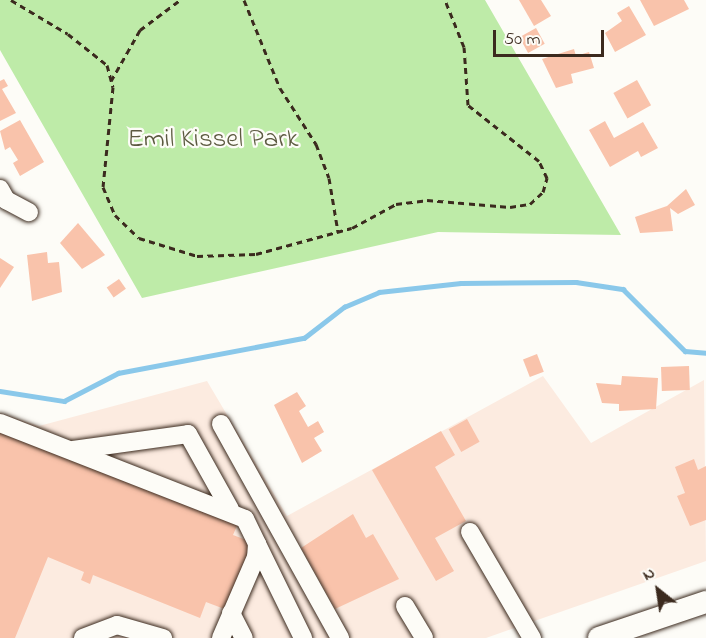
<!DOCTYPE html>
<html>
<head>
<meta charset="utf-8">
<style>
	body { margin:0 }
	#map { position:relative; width:706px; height:638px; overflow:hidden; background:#fdfcf7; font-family:"Indie Flower",sans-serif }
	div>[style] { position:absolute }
	.built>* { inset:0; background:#fcebe0 }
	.green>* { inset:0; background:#beeba8 }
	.stream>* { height:4.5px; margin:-2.25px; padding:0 2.25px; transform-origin:2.25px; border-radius:2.25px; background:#8ac8ea }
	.building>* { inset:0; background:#f9c3ab; transform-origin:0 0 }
	.path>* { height:3px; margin-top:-1.5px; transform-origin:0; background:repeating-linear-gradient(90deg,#3b2a1e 0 6px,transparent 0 10.5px) }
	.roads { filter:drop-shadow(0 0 2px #3b2a1e) drop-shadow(0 0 2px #3b2a1e) }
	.minor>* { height:18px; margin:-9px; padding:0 9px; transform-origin:9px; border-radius:9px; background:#fdfcf7 }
	.major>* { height:22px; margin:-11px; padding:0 11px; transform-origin:11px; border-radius:11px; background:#fdfcf7 }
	span { translate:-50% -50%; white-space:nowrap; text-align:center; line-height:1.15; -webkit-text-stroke:4.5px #fdfcf7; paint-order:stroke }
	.park-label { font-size:27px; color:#5c5a40 }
	.north { position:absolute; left:628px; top:560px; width:60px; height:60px; -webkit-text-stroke:4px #fdfcf7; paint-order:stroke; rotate:330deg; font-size:16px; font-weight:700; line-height:24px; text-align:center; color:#3b2a1e }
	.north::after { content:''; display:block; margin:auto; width:21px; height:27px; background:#3b2a1e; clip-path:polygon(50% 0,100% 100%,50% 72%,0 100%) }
	.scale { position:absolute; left:493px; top:30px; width:111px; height:27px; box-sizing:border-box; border:3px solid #3b2a1e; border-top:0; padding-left:8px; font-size:18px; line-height:21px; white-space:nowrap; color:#3b2a1e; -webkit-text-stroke:4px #fdfcf7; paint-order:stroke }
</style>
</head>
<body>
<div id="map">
	<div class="built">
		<div style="clip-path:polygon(543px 376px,591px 443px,704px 380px,706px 561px,486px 638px,0 638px,0 413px,39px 426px,207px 381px,287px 516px)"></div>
	</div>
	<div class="green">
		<div style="clip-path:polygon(0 0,485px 0,621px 235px,438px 232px,142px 298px,0 50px)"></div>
	</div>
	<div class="stream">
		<div style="left:0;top:391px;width:65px;rotate:8.9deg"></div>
		<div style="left:64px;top:401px;width:61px;rotate:-27.4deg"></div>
		<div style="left:118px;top:373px;width:189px;rotate:-10.7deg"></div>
		<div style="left:304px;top:338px;width:51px;rotate:-37.8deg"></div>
		<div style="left:344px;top:307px;width:38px;rotate:-23deg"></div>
		<div style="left:379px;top:292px;width:82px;rotate:-6.3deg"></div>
		<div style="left:461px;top:283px;width:115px;rotate:-0.5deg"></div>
		<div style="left:576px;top:282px;width:48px;rotate:8.5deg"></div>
		<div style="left:623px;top:289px;width:88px;rotate:45deg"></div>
		<div style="left:685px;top:351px;width:21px;rotate:5deg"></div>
	</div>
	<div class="building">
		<div style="clip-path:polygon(519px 0,541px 0,551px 16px,534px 26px)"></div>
		<div style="clip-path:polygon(640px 0,684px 0,689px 9px,654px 26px)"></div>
		<div style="clip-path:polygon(629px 6px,646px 35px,615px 52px,605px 33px,622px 21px,617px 13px)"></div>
		<div style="left:536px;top:28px;width:18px;height:19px;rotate:61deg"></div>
		<div style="clip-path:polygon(574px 49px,576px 56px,589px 52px,594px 68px,571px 74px,573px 83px,556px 88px,542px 59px)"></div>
		<div style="clip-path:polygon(4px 79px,8px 86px,2px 89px,16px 113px,0 121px,0 81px)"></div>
		<div style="left:637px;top:80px;width:29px;height:27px;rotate:61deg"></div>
		<div style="clip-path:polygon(20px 120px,44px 162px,20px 176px,13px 163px,18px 160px,10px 147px,5px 150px,0 131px)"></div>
		<div style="clip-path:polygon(605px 121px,614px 138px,643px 122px,658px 148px,641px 157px,638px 151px,610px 167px,589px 130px)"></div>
		<div style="clip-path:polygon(686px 189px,695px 205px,678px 214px,670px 208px,673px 231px,640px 233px,635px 217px,667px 206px)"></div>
		<div style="clip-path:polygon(78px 223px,105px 255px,82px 269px,60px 243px)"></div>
		<div style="clip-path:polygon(47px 252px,48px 263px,59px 262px,62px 292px,32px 301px,27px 255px)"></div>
		<div style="clip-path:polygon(0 258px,14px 267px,0 288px)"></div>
		<div style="left:119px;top:279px;width:12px;height:15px;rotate:55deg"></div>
		<div style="left:537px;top:354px;width:19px;height:15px;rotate:69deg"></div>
		<div style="left:689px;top:366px;width:24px;height:28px;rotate:88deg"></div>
		<div style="clip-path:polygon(622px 376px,658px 378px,656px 409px,619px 411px,619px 404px,602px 403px,596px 383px,621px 385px)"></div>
		<div style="clip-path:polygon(297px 392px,306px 406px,299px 411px,308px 427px,318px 421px,324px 432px,314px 438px,322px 451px,302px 463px,274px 405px)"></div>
		<div style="left:467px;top:419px;width:26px;height:21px;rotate:61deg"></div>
		<div style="clip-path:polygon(0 425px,239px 521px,233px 535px,254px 543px,227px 610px,206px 602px,200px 618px,93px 575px,90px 584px,81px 580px,84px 572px,48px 557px,15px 638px,0 638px)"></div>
		<div style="clip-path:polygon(441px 431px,455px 455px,435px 467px,466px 521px,435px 538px,454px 571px,436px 581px,372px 470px)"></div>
		<div style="clip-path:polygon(694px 459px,698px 470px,706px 466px,706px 520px,690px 526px,677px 496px,685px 493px,675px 467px)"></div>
		<div style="clip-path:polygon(353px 514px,366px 538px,373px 534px,399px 579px,335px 609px,301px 548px)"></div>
	</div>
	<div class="path">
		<div style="left:11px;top:0;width:66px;rotate:30.8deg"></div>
		<div style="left:68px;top:34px;width:50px;rotate:38.5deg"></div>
		<div style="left:107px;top:65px;width:23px;rotate:75deg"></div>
		<div style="left:113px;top:87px;width:100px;rotate:95.7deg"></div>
		<div style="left:103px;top:187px;width:30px;rotate:67deg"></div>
		<div style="left:115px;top:215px;width:33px;rotate:44deg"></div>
		<div style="left:139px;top:238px;width:61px;rotate:17.2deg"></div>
		<div style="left:197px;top:256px;width:59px;rotate:-1.9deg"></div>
		<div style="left:256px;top:254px;width:99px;rotate:-15.2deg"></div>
		<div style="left:352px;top:228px;width:50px;rotate:-28.6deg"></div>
		<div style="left:396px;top:204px;width:31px;rotate:-7deg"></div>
		<div style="left:427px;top:200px;width:83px;rotate:4.8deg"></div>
		<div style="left:510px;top:207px;width:20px;rotate:-9deg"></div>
		<div style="left:530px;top:204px;width:18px;rotate:-43deg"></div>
		<div style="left:543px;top:192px;width:15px;rotate:-74deg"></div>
		<div style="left:547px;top:178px;width:19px;rotate:-115deg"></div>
		<div style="left:539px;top:161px;width:90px;rotate:-141.7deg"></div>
		<div style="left:468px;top:105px;width:58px;rotate:-93.9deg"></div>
		<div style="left:464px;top:47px;width:51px;rotate:-112deg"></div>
		<div style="left:244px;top:0;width:95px;rotate:67.8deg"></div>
		<div style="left:280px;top:88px;width:67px;rotate:57.3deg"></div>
		<div style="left:316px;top:144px;width:36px;rotate:69deg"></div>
		<div style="left:329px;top:178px;width:55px;rotate:80.5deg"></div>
		<div style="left:111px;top:81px;width:59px;rotate:-60.4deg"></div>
		<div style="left:140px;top:30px;width:50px;rotate:-36.9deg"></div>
	</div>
	<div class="roads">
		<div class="minor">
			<div style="left:0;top:189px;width:13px;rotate:61deg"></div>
			<div style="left:6px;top:200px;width:26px;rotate:28deg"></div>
			<div style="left:0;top:423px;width:263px;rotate:21.4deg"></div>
			<div style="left:245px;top:519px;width:28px;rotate:64deg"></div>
			<div style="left:257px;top:544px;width:13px;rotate:94deg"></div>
			<div style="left:256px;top:557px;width:88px;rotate:113.4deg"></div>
			<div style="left:221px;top:424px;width:245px;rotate:60.9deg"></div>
			<div style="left:73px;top:450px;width:116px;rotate:-7.9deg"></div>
			<div style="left:188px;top:434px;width:86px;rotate:60.8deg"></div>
			<div style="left:470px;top:532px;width:123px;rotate:59.7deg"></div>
			<div style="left:257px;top:544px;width:105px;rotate:63.9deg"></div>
			<div style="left:405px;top:606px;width:37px;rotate:59deg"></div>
			<div style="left:231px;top:613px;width:28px;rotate:63deg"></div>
			<div style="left:83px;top:638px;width:36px;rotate:-21deg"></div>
			<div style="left:117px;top:625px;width:48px;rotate:15.8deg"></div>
		</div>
		<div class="major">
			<div style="left:599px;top:638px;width:113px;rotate:-18.6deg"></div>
		</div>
	</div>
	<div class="park-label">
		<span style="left:213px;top:140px">Emil Kissel Park</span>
	</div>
	<div class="north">N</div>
	<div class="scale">50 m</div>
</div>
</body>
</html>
